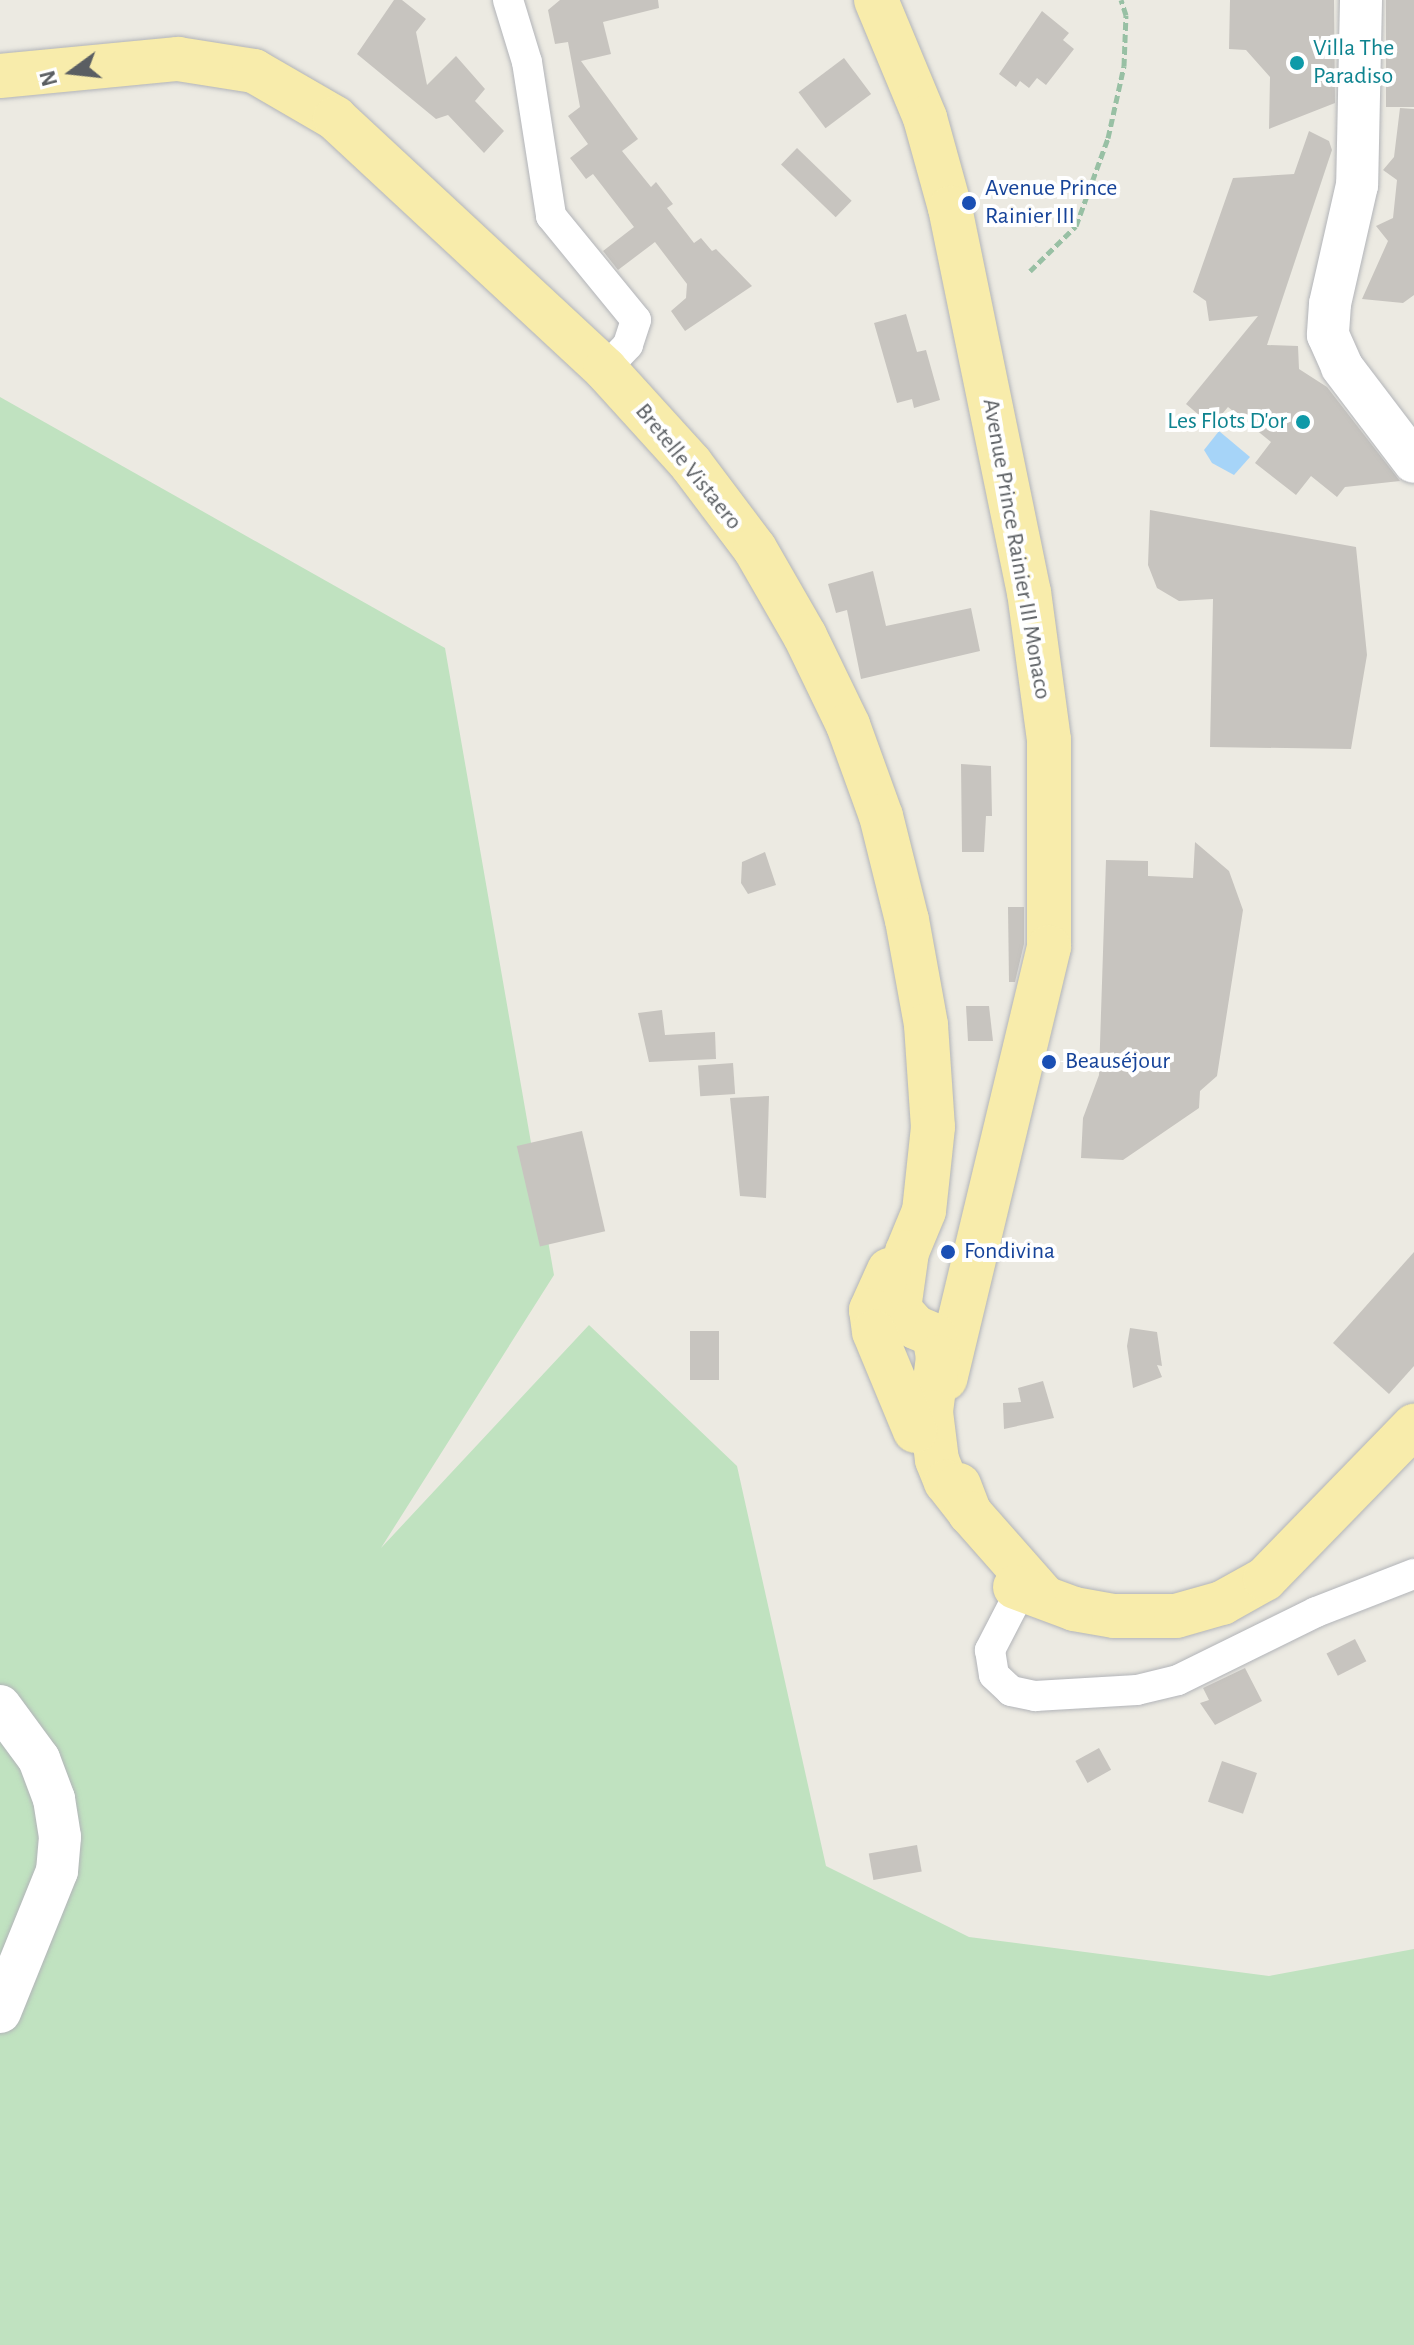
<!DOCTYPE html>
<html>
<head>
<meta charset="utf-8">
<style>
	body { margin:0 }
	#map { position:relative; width:1414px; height:2345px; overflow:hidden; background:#eceae2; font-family:"Alegreya Sans",sans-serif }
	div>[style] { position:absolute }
	.green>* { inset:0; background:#c0e2c0 }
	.water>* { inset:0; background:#a6d4f8 }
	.building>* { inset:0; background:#c7c4bf; transform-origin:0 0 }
	.path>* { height:5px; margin-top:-2.5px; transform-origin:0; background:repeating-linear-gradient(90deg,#98c0a4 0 8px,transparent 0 12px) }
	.roads { filter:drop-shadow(0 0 2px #b2b4b8) drop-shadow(0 0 2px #b2b4b8) }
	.street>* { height:30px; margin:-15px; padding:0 15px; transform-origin:15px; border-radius:15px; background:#fff }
	.secondary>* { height:42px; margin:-21px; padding:0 21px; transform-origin:21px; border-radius:21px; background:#fff }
	.primary>* { height:44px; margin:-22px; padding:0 22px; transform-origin:22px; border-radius:22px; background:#f8ecab }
	.dots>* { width:22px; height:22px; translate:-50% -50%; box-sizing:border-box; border:4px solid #fff; border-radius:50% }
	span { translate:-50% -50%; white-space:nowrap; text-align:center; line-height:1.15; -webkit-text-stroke:8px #fff; paint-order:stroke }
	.culture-label { font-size:24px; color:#0d838f }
	.left { translate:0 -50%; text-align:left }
	.right { translate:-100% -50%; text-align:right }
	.transit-label { font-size:24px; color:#164399 }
	.street-label { font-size:24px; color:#5a5e62 }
	.north { position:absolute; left:32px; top:32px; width:80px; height:80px; -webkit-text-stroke:6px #fff; paint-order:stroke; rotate:255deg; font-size:22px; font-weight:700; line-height:32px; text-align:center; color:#5a5e62 }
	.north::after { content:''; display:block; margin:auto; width:28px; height:36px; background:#5a5e62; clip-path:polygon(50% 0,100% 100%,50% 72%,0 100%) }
</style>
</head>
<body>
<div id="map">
	<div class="green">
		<div style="clip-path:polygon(0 397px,445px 648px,554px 1275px,381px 1548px,589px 1325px,737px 1466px,826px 1866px,969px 1937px,1269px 1976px,1414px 1949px,1414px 2345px,0 2345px)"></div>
	</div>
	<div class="water">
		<div style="clip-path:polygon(1219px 431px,1250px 457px,1234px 475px,1212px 463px,1204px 450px)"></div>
	</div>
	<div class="building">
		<div style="clip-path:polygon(394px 0,402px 0,426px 19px,416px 32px,427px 85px,456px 56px,485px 89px,475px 101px,504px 131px,484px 153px,448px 115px,436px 119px,357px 54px)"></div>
		<div style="clip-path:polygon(560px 0,658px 0,659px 8px,603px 22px,611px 54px,581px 61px,638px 139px,622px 151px,651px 187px,656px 182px,673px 204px,667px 208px,694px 243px,701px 238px,712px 251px,716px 249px,752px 286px,685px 331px,671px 311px,686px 298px,687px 284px,655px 242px,618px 270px,603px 251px,634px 227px,593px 174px,586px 179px,570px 158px,588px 144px,568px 116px,580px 107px,568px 42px,555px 44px,550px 20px,548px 10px)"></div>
		<div style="clip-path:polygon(1230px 0,1334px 0,1335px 103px,1269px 129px,1270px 77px,1246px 50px,1229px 49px)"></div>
		<div style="left:1386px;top:0;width:28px;height:107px"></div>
		<div style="clip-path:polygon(1042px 11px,1069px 33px,1063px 40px,1074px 49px,1046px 85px,1037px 78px,1029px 88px,1020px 81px,1016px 87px,999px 74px)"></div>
		<div style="left:844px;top:58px;width:45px;height:57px;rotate:53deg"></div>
		<div style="clip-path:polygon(1400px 108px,1414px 109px,1414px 295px,1403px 303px,1362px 299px,1388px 241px,1376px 226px,1393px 218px,1397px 180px,1383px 170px,1394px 157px)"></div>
		<div style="clip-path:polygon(1309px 131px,1329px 141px,1332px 150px,1267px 345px,1298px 346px,1299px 369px,1327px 387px,1400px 481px,1345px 487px,1337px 497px,1311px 476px,1296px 495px,1255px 463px,1271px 442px,1228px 407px,1212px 426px,1186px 404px,1258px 316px,1209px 321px,1206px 301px,1193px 292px,1233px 178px,1294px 174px)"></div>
		<div style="left:797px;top:148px;width:76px;height:23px;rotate:44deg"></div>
		<div style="clip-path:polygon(906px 314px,917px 352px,926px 350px,940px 400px,914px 408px,912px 399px,897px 403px,874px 323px)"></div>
		<div style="clip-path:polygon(1150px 510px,1356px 547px,1367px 655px,1351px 749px,1210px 747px,1213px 599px,1179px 601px,1157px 588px,1148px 565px)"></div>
		<div style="clip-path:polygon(873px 571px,886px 626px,971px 608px,980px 651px,861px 679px,847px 610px,836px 613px,828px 584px)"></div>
		<div style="clip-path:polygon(961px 764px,991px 766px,992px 816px,986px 816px,984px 852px,962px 852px)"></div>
		<div style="clip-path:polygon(1195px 842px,1229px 871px,1243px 910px,1217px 1076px,1200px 1091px,1199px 1108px,1123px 1160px,1081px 1158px,1083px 1118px,1099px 1075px,1106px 860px,1148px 861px,1148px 876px,1193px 878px)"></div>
		<div style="clip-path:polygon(765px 852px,776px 885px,748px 894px,741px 883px,742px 862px)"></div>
		<div style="clip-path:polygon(1008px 907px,1024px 907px,1024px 944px,1015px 982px,1009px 982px)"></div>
		<div style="clip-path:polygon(966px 1006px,989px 1006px,993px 1041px,968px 1041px)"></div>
		<div style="clip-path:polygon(662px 1010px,665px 1035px,715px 1032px,716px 1059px,649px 1062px,638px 1013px)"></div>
		<div style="left:733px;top:1063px;width:31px;height:35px;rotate:86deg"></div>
		<div style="clip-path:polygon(769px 1096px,766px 1198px,740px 1196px,730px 1098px)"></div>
		<div style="left:582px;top:1131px;width:103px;height:67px;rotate:77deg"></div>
		<div style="clip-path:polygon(1414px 1252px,1414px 1366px,1389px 1394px,1333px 1343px)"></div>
		<div style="clip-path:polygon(1130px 1328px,1157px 1332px,1162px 1366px,1157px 1365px,1162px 1377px,1133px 1388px,1127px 1346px)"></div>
		<div style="left:719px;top:1331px;width:49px;height:29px;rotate:90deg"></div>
		<div style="clip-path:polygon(1043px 1381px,1054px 1418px,1004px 1429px,1003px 1403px,1021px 1402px,1018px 1388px)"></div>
		<div style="left:1355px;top:1639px;width:25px;height:32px;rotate:63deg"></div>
		<div style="clip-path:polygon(1245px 1668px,1262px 1701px,1215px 1725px,1200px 1703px,1209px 1700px,1203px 1688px)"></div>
		<div style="left:1099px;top:1748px;width:25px;height:27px;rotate:61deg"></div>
		<div style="left:1222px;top:1761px;width:37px;height:43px;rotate:19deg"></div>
		<div style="left:917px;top:1845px;width:27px;height:49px;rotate:80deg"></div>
	</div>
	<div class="path">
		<div style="left:1030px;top:271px;width:64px;rotate:-44.4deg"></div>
		<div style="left:1076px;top:226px;width:94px;rotate:-70deg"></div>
		<div style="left:1108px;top:138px;width:74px;rotate:-77.5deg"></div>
		<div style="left:1124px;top:66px;width:51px;rotate:-87.8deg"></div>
		<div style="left:1126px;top:15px;width:16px;rotate:-108deg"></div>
	</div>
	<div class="roads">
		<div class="street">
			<div style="left:508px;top:0;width:65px;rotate:73deg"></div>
			<div style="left:527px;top:62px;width:156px;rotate:81.1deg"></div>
			<div style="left:551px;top:216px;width:134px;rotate:50.7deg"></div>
			<div style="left:636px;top:320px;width:26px;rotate:108deg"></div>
			<div style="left:628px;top:345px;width:33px;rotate:134deg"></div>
			<div style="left:1021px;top:1590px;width:68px;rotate:117.3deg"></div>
			<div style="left:990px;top:1650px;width:25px;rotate:81deg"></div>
			<div style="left:994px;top:1675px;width:23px;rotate:43deg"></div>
			<div style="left:1011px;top:1691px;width:25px;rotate:12deg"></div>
			<div style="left:1035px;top:1696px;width:102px;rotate:-3.4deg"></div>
			<div style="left:1137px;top:1690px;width:42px;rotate:-13.7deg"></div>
			<div style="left:1178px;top:1680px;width:154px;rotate:-26.2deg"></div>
			<div style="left:1316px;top:1612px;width:105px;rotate:-21.2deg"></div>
		</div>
		<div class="secondary">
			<div style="left:1361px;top:0;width:185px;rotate:91.2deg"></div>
			<div style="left:1357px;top:185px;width:122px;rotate:102.8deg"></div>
			<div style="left:1330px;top:304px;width:31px;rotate:94deg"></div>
			<div style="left:1328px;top:335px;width:35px;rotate:66deg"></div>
			<div style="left:1342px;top:367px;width:119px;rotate:52.8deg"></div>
			<div style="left:0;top:1706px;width:66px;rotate:53.7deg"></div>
			<div style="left:39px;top:1759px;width:43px;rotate:69.4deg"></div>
			<div style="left:54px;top:1799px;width:38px;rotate:81deg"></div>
			<div style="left:60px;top:1837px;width:34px;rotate:95deg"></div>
			<div style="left:57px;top:1871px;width:152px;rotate:112deg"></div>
		</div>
		<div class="primary">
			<div style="left:876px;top:0;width:128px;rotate:67.4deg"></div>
			<div style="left:925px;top:118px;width:93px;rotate:74.5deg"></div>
			<div style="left:950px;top:208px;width:392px;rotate:78.4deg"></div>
			<div style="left:1029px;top:592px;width:149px;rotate:82.3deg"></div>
			<div style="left:1049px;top:740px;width:207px;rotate:90deg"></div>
			<div style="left:1049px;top:947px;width:444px;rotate:103.5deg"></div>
			<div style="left:0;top:76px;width:179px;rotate:-5.5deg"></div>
			<div style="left:178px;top:59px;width:77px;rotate:9deg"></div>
			<div style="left:254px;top:71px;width:94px;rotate:30.1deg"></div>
			<div style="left:335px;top:118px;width:369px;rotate:42.9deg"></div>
			<div style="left:605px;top:369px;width:128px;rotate:47.8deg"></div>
			<div style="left:691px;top:464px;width:106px;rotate:53deg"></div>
			<div style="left:755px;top:549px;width:100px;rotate:60.1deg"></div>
			<div style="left:805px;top:636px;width:99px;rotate:64.2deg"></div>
			<div style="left:848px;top:725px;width:97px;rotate:70.1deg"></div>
			<div style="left:881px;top:816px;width:107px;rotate:76deg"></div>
			<div style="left:907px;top:920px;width:107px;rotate:79.7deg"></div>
			<div style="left:926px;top:1025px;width:102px;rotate:86.1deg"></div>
			<div style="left:933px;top:1127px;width:84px;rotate:96.1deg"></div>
			<div style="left:924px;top:1211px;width:44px;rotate:112.5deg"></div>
			<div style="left:907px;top:1252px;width:58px;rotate:98deg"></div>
			<div style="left:899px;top:1309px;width:24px;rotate:48deg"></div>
			<div style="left:915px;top:1327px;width:21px;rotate:23deg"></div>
			<div style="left:934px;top:1335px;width:22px;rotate:80deg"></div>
			<div style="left:938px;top:1357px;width:55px;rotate:97.3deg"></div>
			<div style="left:931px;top:1412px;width:48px;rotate:82.9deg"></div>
			<div style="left:937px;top:1460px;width:24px;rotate:68deg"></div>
			<div style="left:946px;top:1482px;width:39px;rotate:52deg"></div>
			<div style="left:889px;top:1270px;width:44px;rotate:114.2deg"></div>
			<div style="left:871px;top:1310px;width:22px;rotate:82deg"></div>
			<div style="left:874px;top:1332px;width:107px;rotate:67.5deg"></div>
			<div style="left:959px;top:1485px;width:30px;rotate:69deg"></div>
			<div style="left:970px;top:1513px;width:112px;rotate:48.6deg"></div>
			<div style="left:1015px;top:1587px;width:63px;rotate:20.4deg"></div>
			<div style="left:1074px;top:1609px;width:41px;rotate:9.9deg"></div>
			<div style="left:1114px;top:1616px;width:62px"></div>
			<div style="left:1176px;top:1616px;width:48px;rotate:-15.8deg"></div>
			<div style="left:1222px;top:1603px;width:49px;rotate:-29.2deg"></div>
			<div style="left:1265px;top:1579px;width:214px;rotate:-45.8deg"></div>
		</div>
	</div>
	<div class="dots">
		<div style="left:1297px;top:63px;background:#0f9aa8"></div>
		<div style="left:969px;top:203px;background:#1a4fb4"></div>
		<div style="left:1303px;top:422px;background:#0f9aa8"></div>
		<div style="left:1049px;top:1062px;background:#1a4fb4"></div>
		<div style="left:948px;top:1252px;background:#1a4fb4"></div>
	</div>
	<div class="culture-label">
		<span class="left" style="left:1313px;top:63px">Villa The<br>Paradiso</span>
		<span class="right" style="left:1287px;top:422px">Les Flots D'or</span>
	</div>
	<div class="transit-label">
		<span class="left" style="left:985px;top:203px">Avenue Prince<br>Rainier III</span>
		<span class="left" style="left:1065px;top:1062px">Beauséjour</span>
		<span class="left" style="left:964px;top:1252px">Fondivina</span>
	</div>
	<div class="street-label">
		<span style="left:688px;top:467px;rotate:51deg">Bretelle Vistaero</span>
		<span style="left:1016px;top:549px;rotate:80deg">Avenue Prince Rainier III Monaco</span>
	</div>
	<div class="north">N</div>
</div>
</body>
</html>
